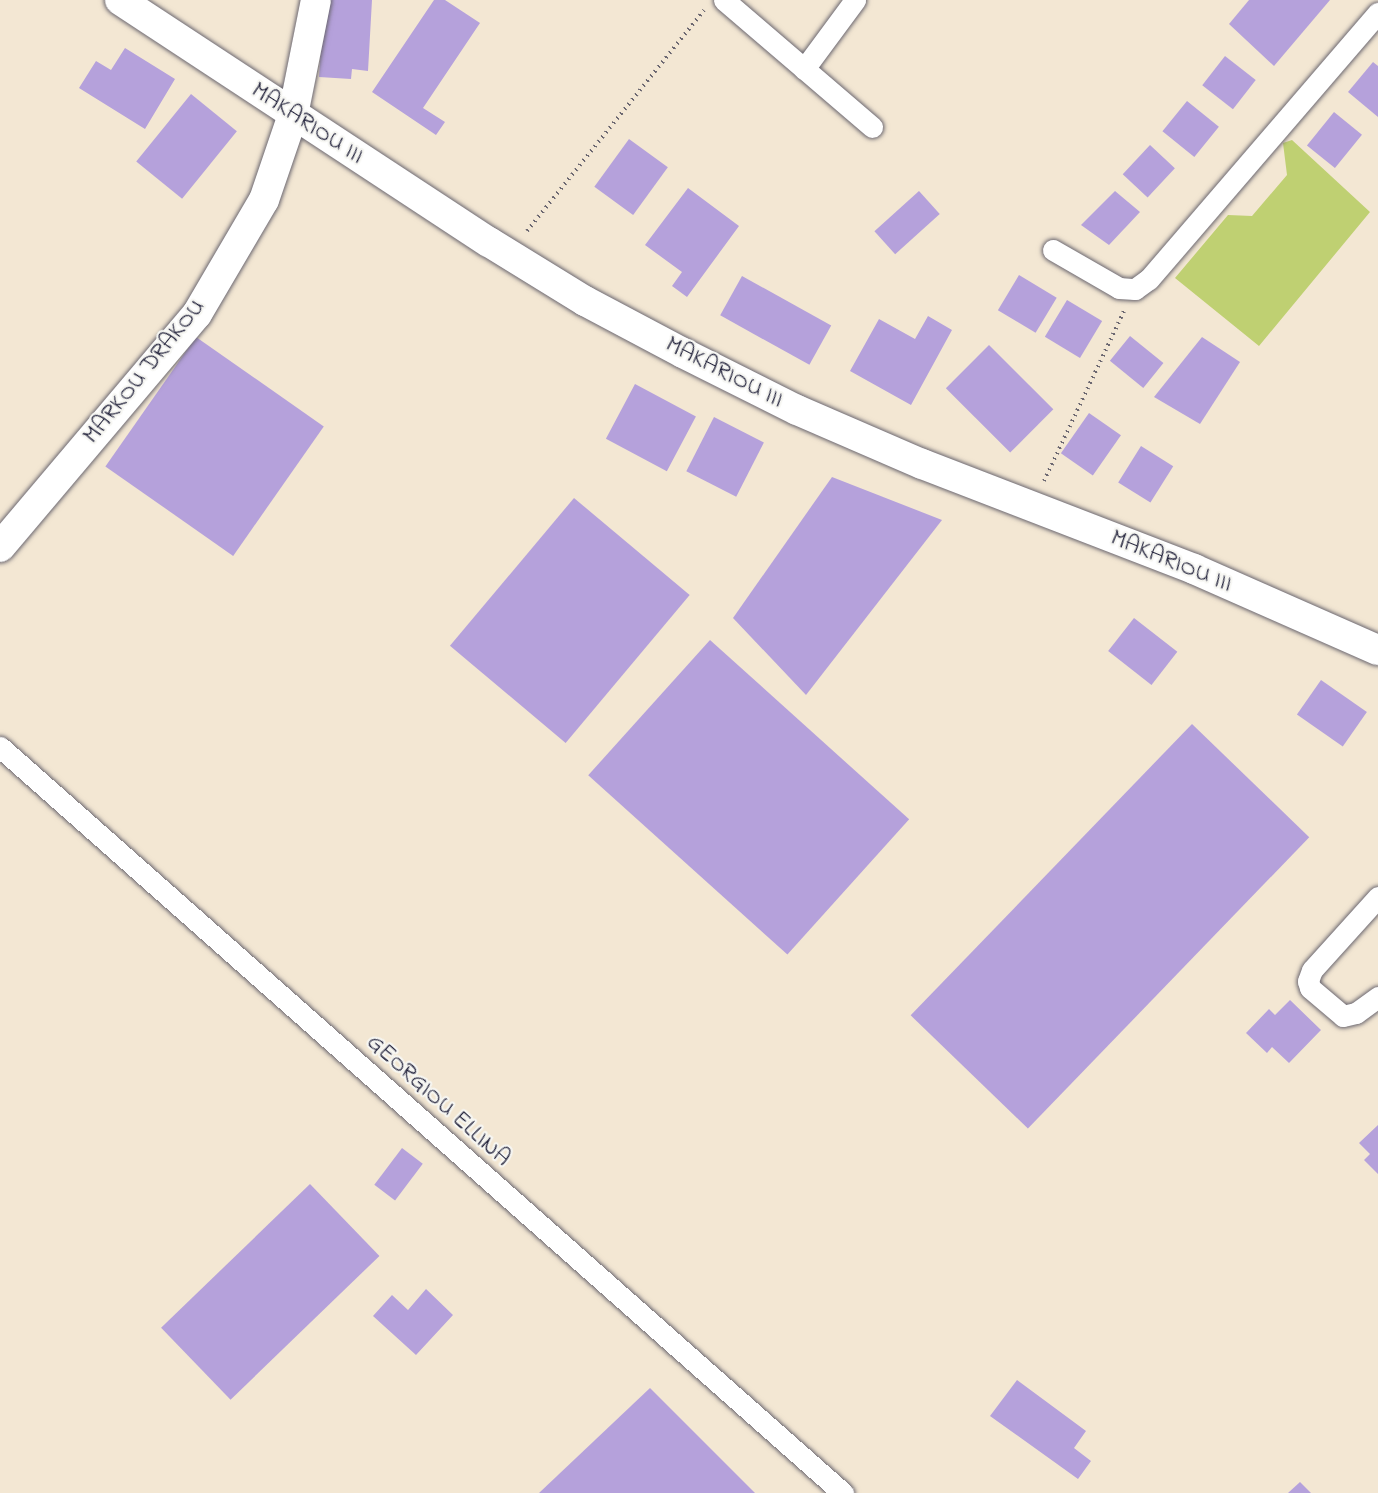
<!DOCTYPE html>
<html>
<head>
<meta charset="utf-8">
<style>
	body { margin:0 }
	#map { position:relative; width:1378px; height:1493px; overflow:hidden; background:#f3e7d3; font-family:"Indie Flower",sans-serif }
	div>[style] { position:absolute }
	.green>* { inset:0; background:#bfd072 }
	.building>* { inset:0; background:#b5a1db; transform-origin:0 0 }
	.path>* { height:4px; margin-top:-2px; transform-origin:0; background:repeating-linear-gradient(90deg,#6b6770 0 1.5px,transparent 0 6px) }
	.roads { filter:drop-shadow(0 0 2px #6b6770) drop-shadow(0 0 2px #6b6770) }
	.street>* { height:21px; margin:-10.5px; padding:0 10.5px; transform-origin:10.5px; border-radius:10.5px; background:#fff }
	.secondary>* { height:30px; margin:-15px; padding:0 15px; transform-origin:15px; border-radius:15px; background:#fff }
	span { translate:-50% -50%; white-space:nowrap; text-align:center; line-height:1.15; -webkit-text-stroke:4.5px #f6f6f2; paint-order:stroke }
	.street-label { font-size:24px; color:#22223b }
</style>
</head>
<body>
<div id="map">
	<div class="green">
		<div style="clip-path:polygon(1292px 140px,1370px 212px,1259px 346px,1175px 278px,1228px 215px,1252px 216px,1287px 175px,1283px 143px)"></div>
	</div>
	<div class="building">
		<div style="clip-path:polygon(324px 0,372px 0,368px 71px,352px 69px,351px 79px,319px 77px)"></div>
		<div style="clip-path:polygon(434px 0,445px 0,480px 23px,423px 108px,445px 122px,436px 135px,372px 92px)"></div>
		<div style="clip-path:polygon(1249px 0,1330px 0,1274px 66px,1229px 24px)"></div>
		<div style="clip-path:polygon(125px 48px,175px 79px,145px 129px,79px 88px,96px 61px,111px 70px)"></div>
		<div style="left:1225px;top:56px;width:39px;height:37px;rotate:38deg"></div>
		<div style="clip-path:polygon(1373px 62px,1378px 66px,1378px 117px,1348px 92px)"></div>
		<div style="left:191px;top:94px;width:59px;height:87px;rotate:39deg"></div>
		<div style="left:1187px;top:101px;width:41px;height:39px;rotate:39deg"></div>
		<div style="left:1334px;top:112px;width:36px;height:43px;rotate:39deg"></div>
		<div style="left:629px;top:139px;width:48px;height:59px;rotate:36deg"></div>
		<div style="left:1150px;top:145px;width:34px;height:40px;rotate:43deg"></div>
		<div style="clip-path:polygon(688px 188px,739px 226px,687px 297px,672px 286px,682px 272px,645px 245px)"></div>
		<div style="left:919px;top:191px;width:31px;height:60px;rotate:48deg"></div>
		<div style="clip-path:polygon(1115px 191px,1140px 212px,1109px 245px,1081px 225px)"></div>
		<div style="left:1019px;top:275px;width:44px;height:41px;rotate:31deg"></div>
		<div style="left:742px;top:276px;width:102px;height:45px;rotate:29deg"></div>
		<div style="left:1067px;top:300px;width:41px;height:43px;rotate:31deg"></div>
		<div style="clip-path:polygon(928px 316px,952px 330px,911px 405px,850px 371px,879px 319px,915px 339px)"></div>
		<div style="left:1130px;top:336px;width:43px;height:32px;rotate:39deg"></div>
		<div style="left:196px;top:337px;width:156px;height:158px;rotate:35deg"></div>
		<div style="clip-path:polygon(1202px 337px,1240px 362px,1200px 424px,1154px 397px)"></div>
		<div style="left:989px;top:345px;width:91px;height:61px;rotate:45deg"></div>
		<div style="left:635px;top:384px;width:69px;height:62px;rotate:28deg"></div>
		<div style="left:1089px;top:413px;width:39px;height:49px;rotate:35deg"></div>
		<div style="left:714px;top:417px;width:56px;height:61px;rotate:27deg"></div>
		<div style="left:1141px;top:446px;width:38px;height:43px;rotate:32deg"></div>
		<div style="clip-path:polygon(832px 477px,942px 520px,806px 695px,733px 618px)"></div>
		<div style="left:574px;top:498px;width:151px;height:193px;rotate:40deg"></div>
		<div style="left:1134px;top:618px;width:55px;height:42px;rotate:38deg"></div>
		<div style="left:710px;top:640px;width:268px;height:182px;rotate:42deg"></div>
		<div style="left:1321px;top:680px;width:56px;height:42px;rotate:35deg"></div>
		<div style="left:1192px;top:724px;width:163px;height:405px;rotate:44deg"></div>
		<div style="clip-path:polygon(1290px 1000px,1321px 1030px,1289px 1063px,1272px 1047px,1267px 1053px,1246px 1033px,1269px 1009px,1275px 1015px)"></div>
		<div style="clip-path:polygon(1378px 1125px,1378px 1174px,1364px 1160px,1370px 1154px,1359px 1143px)"></div>
		<div style="left:402px;top:1148px;width:26px;height:46px;rotate:37deg"></div>
		<div style="left:310px;top:1184px;width:100px;height:207px;rotate:46deg"></div>
		<div style="clip-path:polygon(426px 1289px,453px 1315px,416px 1355px,373px 1316px,392px 1295px,408px 1310px)"></div>
		<div style="clip-path:polygon(1017px 1380px,1086px 1431px,1074px 1448px,1091px 1461px,1078px 1479px,990px 1416px)"></div>
		<div style="clip-path:polygon(650px 1388px,755px 1493px,539px 1493px)"></div>
		<div style="clip-path:polygon(1300px 1482px,1311px 1493px,1288px 1493px)"></div>
	</div>
	<div class="path">
		<div style="left:527px;top:231px;width:283px;rotate:-51.3deg"></div>
		<div style="left:1044px;top:481px;width:188px;rotate:-64.8deg"></div>
	</div>
	<div class="roads">
		<div class="street">
			<div style="left:724px;top:0;width:195px;rotate:40.6deg"></div>
			<div style="left:804px;top:69px;width:86px;rotate:-53.5deg"></div>
			<div style="left:1053px;top:250px;width:76px;rotate:29.9deg"></div>
			<div style="left:1119px;top:288px;width:16px;rotate:4deg"></div>
			<div style="left:1135px;top:289px;width:17px;rotate:-36deg"></div>
			<div style="left:1149px;top:279px;width:351px;rotate:-49.3deg"></div>
			<div style="left:0;top:747px;width:1126px;rotate:41.51deg"></div>
			<div style="left:1378px;top:897px;width:98px;rotate:132.1deg"></div>
			<div style="left:1312px;top:970px;width:12px;rotate:110deg"></div>
			<div style="left:1308px;top:981px;width:7px;rotate:74deg"></div>
			<div style="left:1310px;top:988px;width:43px;rotate:40.3deg"></div>
			<div style="left:1343px;top:1016px;width:13px;rotate:-13deg"></div>
			<div style="left:1356px;top:1013px;width:27px;rotate:-36deg"></div>
		</div>
		<div class="secondary">
			<div style="left:120px;top:0;width:441px;rotate:33.3deg"></div>
			<div style="left:489px;top:242px;width:113px;rotate:31.6deg"></div>
			<div style="left:585px;top:301px;width:111px;rotate:28deg"></div>
			<div style="left:683px;top:353px;width:127px;rotate:26.6deg"></div>
			<div style="left:797px;top:410px;width:136px;rotate:23.4deg"></div>
			<div style="left:922px;top:464px;width:292px;rotate:21.1deg"></div>
			<div style="left:1194px;top:569px;width:201px;rotate:23.8deg"></div>
			<div style="left:0;top:547px;width:305px;rotate:-49.8deg"></div>
			<div style="left:197px;top:314px;width:132px;rotate:-59.6deg"></div>
			<div style="left:264px;top:200px;width:90px;rotate:-71.2deg"></div>
			<div style="left:293px;top:115px;width:117px;rotate:-78.7deg"></div>
		</div>
	</div>
	<div class="street-label">
		<span style="left:307px;top:124px;rotate:33deg">MAKARIOU III</span>
		<span style="left:145px;top:372px;rotate:-51deg">MARKOU DRAKOU</span>
		<span style="left:724px;top:373px;rotate:27deg">MAKARIOU III</span>
		<span style="left:1171px;top:562px;rotate:22deg">MAKARIOU III</span>
		<span style="left:438px;top:1101px;rotate:42deg">GEORGIOU ELLINA</span>
	</div>
</div>
</body>
</html>
